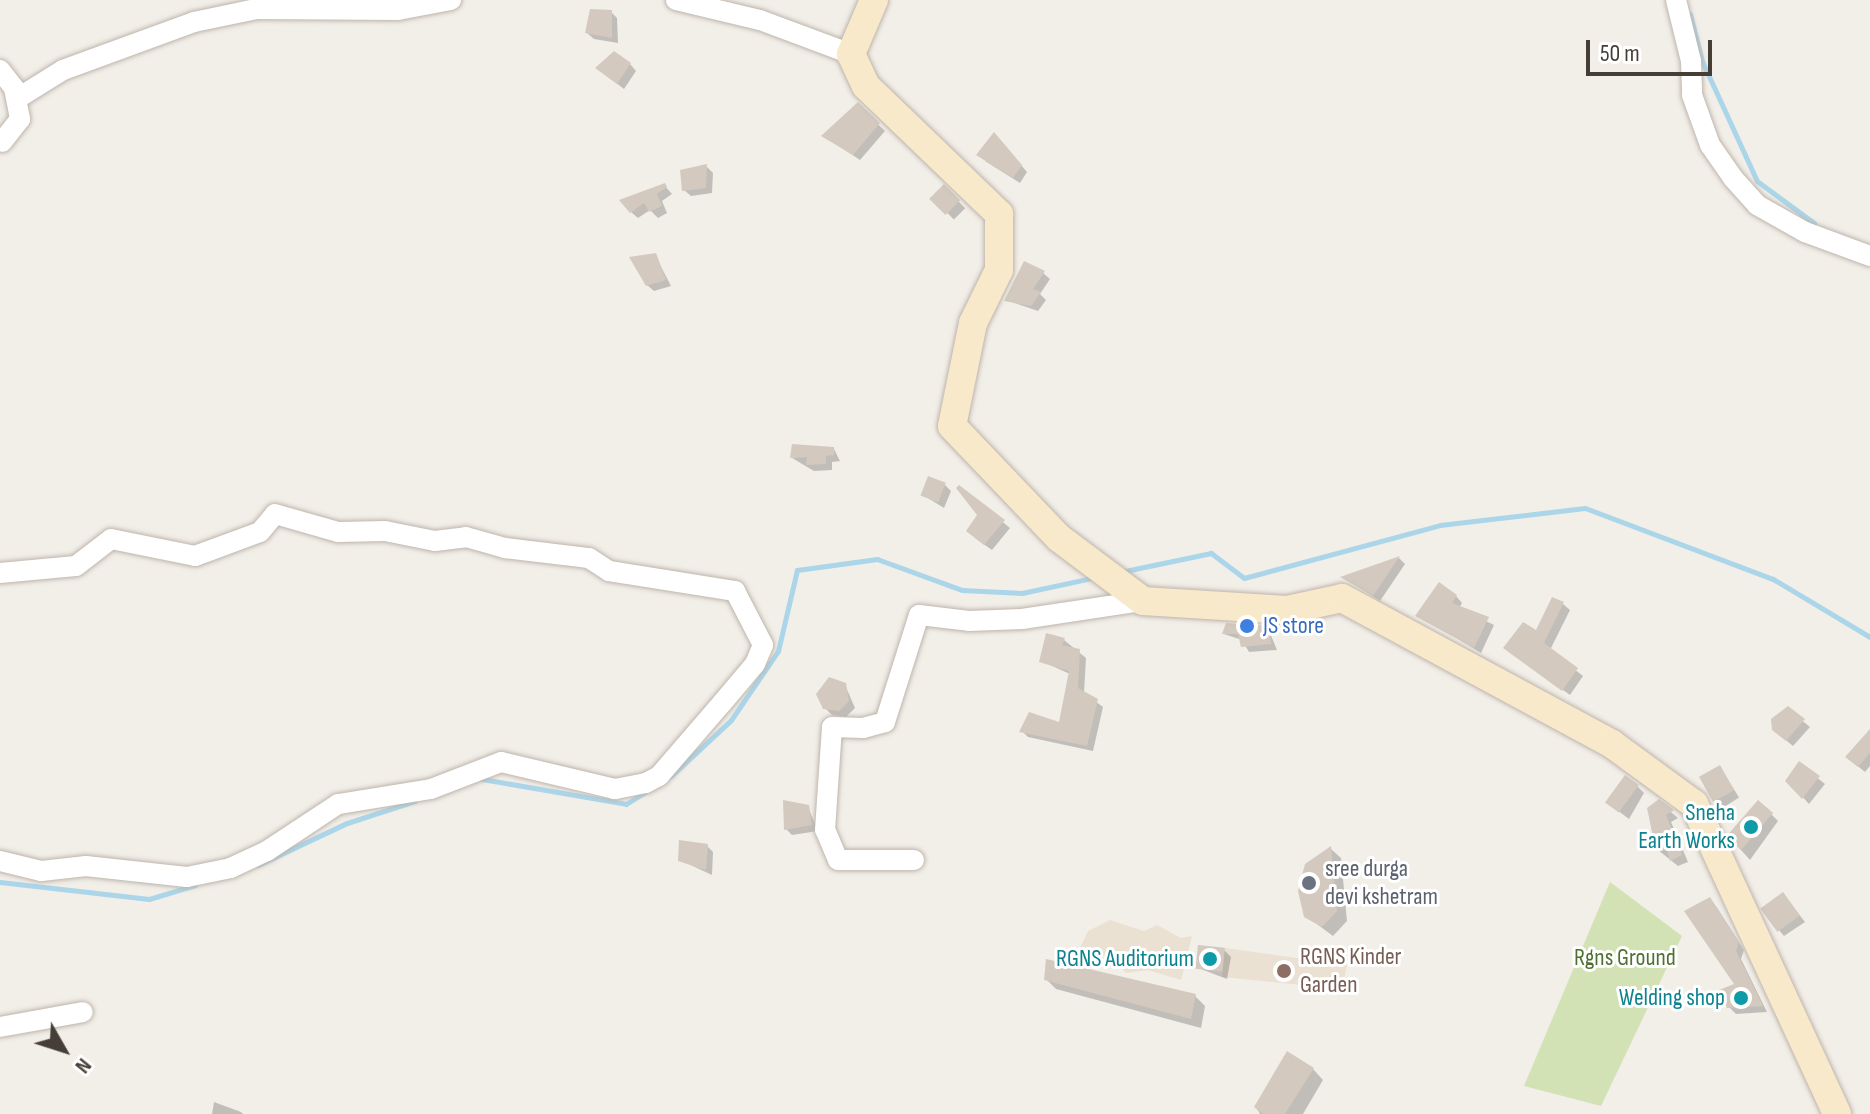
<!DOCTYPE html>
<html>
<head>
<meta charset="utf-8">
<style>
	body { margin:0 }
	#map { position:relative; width:1870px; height:1114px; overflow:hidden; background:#f2eee8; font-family:"Sofia Sans Condensed",sans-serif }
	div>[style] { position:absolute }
	.education>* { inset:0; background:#eae1d3 }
	.green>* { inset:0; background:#d2e2b5 }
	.shadow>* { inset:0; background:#0003; transform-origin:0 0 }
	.stream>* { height:5px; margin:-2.5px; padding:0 2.5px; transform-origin:2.5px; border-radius:2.5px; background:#abd5e9 }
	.building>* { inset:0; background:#d3c9bf; transform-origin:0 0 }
	.roads { filter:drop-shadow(0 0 2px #bdb5ac) drop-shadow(0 0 2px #bdb5ac) }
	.street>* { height:20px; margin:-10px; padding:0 10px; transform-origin:10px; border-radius:10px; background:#fff }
	.secondary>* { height:28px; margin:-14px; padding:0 14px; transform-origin:14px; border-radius:14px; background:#f9e9cb }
	.dots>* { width:22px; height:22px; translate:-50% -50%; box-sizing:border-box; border:4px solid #fff; border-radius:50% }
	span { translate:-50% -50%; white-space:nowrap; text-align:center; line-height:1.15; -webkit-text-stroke:6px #fff; paint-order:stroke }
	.shop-label { font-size:24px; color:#366cbe }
	.left { translate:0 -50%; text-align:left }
	.culture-label { font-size:24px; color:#0d838f }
	.right { translate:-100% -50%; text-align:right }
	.worship-label { font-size:24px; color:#5b616d }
	.education-label { font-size:24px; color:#785e54 }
	.park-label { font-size:24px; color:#4f7031 }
	.north { position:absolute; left:24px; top:1010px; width:80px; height:80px; -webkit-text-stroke:6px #fff; paint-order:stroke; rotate:129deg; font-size:22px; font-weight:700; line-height:32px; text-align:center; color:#453e37 }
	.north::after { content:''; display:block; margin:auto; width:28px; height:36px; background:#453e37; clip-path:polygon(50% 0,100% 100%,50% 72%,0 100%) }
	.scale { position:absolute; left:1586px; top:40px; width:126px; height:36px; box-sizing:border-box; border:4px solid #453e37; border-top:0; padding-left:10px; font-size:24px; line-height:28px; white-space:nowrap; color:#453e37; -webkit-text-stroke:6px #fff; paint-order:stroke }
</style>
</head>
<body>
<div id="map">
	<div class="education">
		<div style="clip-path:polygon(1110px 920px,1144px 931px,1157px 925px,1181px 938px,1192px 936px,1181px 980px,1148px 970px,1126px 973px,1113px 959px,1079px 950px,1088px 931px)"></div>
		<div style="clip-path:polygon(1225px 948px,1347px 965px,1342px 989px,1222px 977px)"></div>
	</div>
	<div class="green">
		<div style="clip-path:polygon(1610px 882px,1682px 936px,1601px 1106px,1524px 1086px)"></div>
	</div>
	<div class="shadow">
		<div style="clip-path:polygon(611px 12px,617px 18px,618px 43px,594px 39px,587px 33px)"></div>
		<div style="clip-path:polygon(630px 64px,636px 71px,624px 89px,598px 69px)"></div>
		<div style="clip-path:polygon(858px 105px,885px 131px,860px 160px,824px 136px)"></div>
		<div style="clip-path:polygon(1000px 141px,1027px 172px,1020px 183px,985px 161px)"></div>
		<div style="clip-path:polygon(707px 167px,713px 173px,712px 193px,691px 196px,684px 190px)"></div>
		<div style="clip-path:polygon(664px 185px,672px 194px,662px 201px,667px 213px,658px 218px,650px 210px,638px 218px,631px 212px)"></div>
		<div style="left:944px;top:187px;width:30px;height:16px;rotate:45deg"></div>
		<div style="clip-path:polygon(655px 255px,671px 286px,654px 291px,647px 285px)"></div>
		<div style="clip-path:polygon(1043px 273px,1050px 279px,1040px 294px,1046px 300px,1038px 311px,1006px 300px)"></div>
		<div style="clip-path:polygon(834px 449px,840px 461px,832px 462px,832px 470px,814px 471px,792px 458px)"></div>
		<div style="clip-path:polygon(945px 485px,951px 491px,944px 508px,923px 495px)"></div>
		<div style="clip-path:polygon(960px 487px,1010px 528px,992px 550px,975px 538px,980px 515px)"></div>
		<div style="clip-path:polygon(1399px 558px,1405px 564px,1380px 601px,1344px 578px)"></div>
		<div style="clip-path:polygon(1456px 596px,1462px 603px,1459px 608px,1494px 625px,1481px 653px,1418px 615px)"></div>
		<div style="clip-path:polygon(1563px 604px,1570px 610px,1550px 650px,1583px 676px,1570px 695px,1512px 654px)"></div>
		<div style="clip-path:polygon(1268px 628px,1277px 650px,1249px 652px,1242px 640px,1224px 634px)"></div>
		<div style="clip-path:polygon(1064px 640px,1086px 658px,1084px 693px,1103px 707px,1093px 751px,1028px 737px,1022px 731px,1061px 724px,1070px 674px,1041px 661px)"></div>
		<div style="clip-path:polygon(845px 685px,855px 708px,846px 717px,832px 715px,825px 708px)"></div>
		<div style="clip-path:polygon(1788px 709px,1810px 727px,1793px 746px,1781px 736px)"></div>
		<div style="clip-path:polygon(1870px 741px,1870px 766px,1865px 772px,1854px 763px)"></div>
		<div style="clip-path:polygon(1800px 764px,1825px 784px,1809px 804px,1788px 781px)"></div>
		<div style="left:1720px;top:767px;width:36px;height:21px;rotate:58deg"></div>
		<div style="clip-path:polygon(1637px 786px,1644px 793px,1629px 819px,1617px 810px)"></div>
		<div style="clip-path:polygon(1659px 802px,1678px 818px,1671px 822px,1688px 862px,1678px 866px,1658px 850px)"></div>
		<div style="clip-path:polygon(808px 807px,818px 831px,792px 835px,786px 829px)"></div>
		<div style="clip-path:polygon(1771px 814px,1778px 821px,1750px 860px,1732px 840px)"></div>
		<div style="clip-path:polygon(707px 846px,713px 852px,712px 875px,680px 860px)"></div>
		<div style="clip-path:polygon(1331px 849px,1341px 858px,1347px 921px,1333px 936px,1306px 916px)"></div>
		<div style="clip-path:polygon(1783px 894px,1805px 922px,1784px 936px,1778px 929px)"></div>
		<div style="clip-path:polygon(1716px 906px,1744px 950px,1741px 959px,1767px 1012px,1736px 1014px,1729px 1007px,1737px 985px)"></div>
		<div style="clip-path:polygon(1224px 950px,1231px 957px,1227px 979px,1198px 968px)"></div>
		<div style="clip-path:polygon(1046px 979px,1195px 996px,1205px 1006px,1201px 1028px,1056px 989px)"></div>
		<div style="clip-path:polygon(1313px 1069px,1323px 1080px,1303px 1114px,1260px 1114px,1256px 1107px)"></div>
		<div style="clip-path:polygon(214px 1102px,241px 1112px,243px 1114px,212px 1114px)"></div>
	</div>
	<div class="stream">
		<div style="left:1690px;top:14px;width:49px;rotate:75.7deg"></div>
		<div style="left:1702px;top:61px;width:132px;rotate:65.4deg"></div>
		<div style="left:1757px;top:181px;width:71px;rotate:36.4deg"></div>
		<div style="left:1125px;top:571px;width:88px;rotate:-11.8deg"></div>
		<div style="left:1211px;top:553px;width:41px;rotate:37.1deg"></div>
		<div style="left:1244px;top:578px;width:203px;rotate:-15.1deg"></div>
		<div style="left:1440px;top:525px;width:146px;rotate:-6.7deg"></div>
		<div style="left:1585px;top:508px;width:201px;rotate:20.7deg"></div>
		<div style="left:1773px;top:579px;width:113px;rotate:30.9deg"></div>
		<div style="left:671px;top:776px;width:82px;rotate:-43deg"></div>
		<div style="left:731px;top:720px;width:83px;rotate:-55.7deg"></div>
		<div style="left:778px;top:651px;width:83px;rotate:-76.8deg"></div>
		<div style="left:797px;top:570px;width:81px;rotate:-7.8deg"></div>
		<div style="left:877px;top:559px;width:90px;rotate:20deg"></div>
		<div style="left:962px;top:590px;width:60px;rotate:2.9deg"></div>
		<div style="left:1022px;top:593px;width:72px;rotate:-12.1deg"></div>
		<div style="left:482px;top:779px;width:146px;rotate:9.8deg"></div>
		<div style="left:626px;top:804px;width:22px;rotate:-32deg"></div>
		<div style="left:258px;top:865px;width:98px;rotate:-25.3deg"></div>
		<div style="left:347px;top:823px;width:71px;rotate:-17.9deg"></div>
		<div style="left:0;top:882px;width:150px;rotate:6.5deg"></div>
		<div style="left:149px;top:899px;width:48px;rotate:-16.9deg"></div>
	</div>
	<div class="building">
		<div style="clip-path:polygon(590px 9px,612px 10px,612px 38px,585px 33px)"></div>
		<div style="clip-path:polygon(614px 51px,631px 63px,617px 84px,595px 68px)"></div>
		<div style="clip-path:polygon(858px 102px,880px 123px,853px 155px,821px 136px)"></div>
		<div style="clip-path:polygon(994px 132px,1022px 165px,1013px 178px,976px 155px)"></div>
		<div style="clip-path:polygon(707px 164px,706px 188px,682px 191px,680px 170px)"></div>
		<div style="clip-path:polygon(665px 183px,667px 187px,657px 194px,662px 206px,649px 212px,644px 203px,630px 213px,619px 200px)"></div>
		<div style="left:944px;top:184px;width:23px;height:21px;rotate:45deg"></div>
		<div style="clip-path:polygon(656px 253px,666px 280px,646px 286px,629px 257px)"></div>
		<div style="clip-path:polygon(1024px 261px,1045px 271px,1033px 289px,1041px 292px,1031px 306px,1004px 301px)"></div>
		<div style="clip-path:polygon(792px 444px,834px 447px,834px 455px,826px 456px,826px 464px,806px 465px,807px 457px,790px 458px)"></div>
		<div style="left:928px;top:476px;width:19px;height:21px;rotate:21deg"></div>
		<div style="clip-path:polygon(959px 485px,1005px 520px,984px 545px,966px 531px,977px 515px,956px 488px)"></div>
		<div style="clip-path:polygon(1400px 556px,1373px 596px,1340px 577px)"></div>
		<div style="clip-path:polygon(1439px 582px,1457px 595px,1452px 603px,1489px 617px,1474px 648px,1415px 616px)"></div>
		<div style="clip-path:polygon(1552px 597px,1564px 602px,1544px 643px,1578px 668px,1562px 691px,1503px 648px,1523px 622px,1536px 630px)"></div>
		<div style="clip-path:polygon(1226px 623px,1269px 626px,1271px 644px,1241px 647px,1238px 634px,1222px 634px)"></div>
		<div style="clip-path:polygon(1046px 633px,1065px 638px,1062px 645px,1080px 649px,1078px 688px,1098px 699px,1087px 746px,1019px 732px,1029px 712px,1059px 722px,1069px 671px,1039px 662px)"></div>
		<div style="clip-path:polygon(829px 677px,846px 683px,849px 701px,839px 711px,823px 709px,816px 694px)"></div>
		<div style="clip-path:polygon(1788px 706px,1805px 719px,1786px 741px,1772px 730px,1771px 719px)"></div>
		<div style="clip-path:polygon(1870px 729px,1870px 753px,1858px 767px,1845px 757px)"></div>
		<div style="clip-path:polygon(1799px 761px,1820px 776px,1802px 799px,1785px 781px)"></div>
		<div style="left:1720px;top:765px;width:29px;height:24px;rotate:61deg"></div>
		<div style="left:1625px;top:775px;width:17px;height:34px;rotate:36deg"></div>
		<div style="clip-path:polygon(1659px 799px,1674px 810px,1666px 815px,1682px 855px,1670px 861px,1667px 850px,1656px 851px,1647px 808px)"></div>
		<div style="clip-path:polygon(783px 800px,809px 805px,812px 825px,784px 830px)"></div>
		<div style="left:1758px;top:800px;width:20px;height:49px;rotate:41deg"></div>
		<div style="clip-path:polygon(679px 840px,708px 844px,706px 870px,678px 861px)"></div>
		<div style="clip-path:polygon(1331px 846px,1337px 911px,1322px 927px,1304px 917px,1298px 891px,1305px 864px)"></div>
		<div style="left:1783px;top:892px;width:29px;height:28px;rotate:54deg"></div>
		<div style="clip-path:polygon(1710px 897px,1739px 942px,1736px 951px,1763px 1006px,1727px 1008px,1719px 990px,1734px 984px,1684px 911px)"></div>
		<div style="left:1198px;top:945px;width:27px;height:24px;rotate:6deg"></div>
		<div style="clip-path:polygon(1046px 959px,1196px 994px,1191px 1019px,1044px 980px)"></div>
		<div style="clip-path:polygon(1287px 1051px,1314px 1068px,1285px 1114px,1263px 1114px,1254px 1107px)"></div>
	</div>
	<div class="roads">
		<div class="street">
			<div style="left:676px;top:0;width:86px;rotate:13.4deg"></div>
			<div style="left:760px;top:20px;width:97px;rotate:20.5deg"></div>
			<div style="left:1676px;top:0;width:63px;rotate:76.2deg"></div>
			<div style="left:1691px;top:61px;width:34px;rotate:88deg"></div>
			<div style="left:1692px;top:95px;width:53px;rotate:70.2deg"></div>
			<div style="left:1710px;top:145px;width:39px;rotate:55deg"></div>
			<div style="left:1732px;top:177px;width:38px;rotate:48deg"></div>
			<div style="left:1757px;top:205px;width:55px;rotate:29.4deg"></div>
			<div style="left:1805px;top:232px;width:69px;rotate:20.3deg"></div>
			<div style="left:0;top:70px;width:23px;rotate:52deg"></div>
			<div style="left:14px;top:88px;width:32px;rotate:79deg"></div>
			<div style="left:20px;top:119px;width:29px;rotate:128deg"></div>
			<div style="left:18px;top:98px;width:53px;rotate:-31.9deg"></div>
			<div style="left:63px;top:70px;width:140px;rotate:-20.1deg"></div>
			<div style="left:194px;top:22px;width:63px;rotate:-11.8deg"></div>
			<div style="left:256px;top:9px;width:142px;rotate:0.4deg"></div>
			<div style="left:398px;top:10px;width:54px;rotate:-10.7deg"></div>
			<div style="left:0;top:573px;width:76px;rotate:-5.3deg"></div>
			<div style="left:76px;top:566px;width:44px;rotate:-37.6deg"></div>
			<div style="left:111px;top:539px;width:86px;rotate:11.4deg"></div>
			<div style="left:195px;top:556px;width:69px;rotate:-20.3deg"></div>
			<div style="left:260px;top:532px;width:23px;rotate:-50deg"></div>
			<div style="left:275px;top:514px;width:66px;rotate:15.9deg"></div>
			<div style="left:338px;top:532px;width:47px;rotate:-1.2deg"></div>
			<div style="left:385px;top:531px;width:51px;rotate:11.3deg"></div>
			<div style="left:435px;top:541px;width:31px;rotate:-7deg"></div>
			<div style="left:466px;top:537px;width:41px;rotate:15.8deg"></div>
			<div style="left:505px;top:548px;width:85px;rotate:6.8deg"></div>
			<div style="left:589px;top:558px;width:24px;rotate:33deg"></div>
			<div style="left:609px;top:571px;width:128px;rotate:9deg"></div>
			<div style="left:735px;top:591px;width:61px;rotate:62.6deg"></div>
			<div style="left:763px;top:645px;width:21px;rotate:113deg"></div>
			<div style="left:755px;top:664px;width:51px;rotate:130.2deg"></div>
			<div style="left:722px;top:703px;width:96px;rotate:130.8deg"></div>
			<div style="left:659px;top:776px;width:15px;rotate:152deg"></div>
			<div style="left:646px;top:783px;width:32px;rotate:169deg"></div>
			<div style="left:615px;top:789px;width:117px;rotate:-166.7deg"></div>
			<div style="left:501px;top:762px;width:75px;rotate:158.9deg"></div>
			<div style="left:431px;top:789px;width:94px;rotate:170.8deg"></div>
			<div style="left:338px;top:804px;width:85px;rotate:146.5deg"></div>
			<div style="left:267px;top:851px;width:40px;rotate:155deg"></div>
			<div style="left:231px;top:868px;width:45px;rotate:168.4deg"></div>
			<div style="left:187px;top:877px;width:102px;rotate:-173.8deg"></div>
			<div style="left:86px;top:866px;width:45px;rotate:173.7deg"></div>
			<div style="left:41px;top:871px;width:42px;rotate:-166.3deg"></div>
			<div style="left:914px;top:860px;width:76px;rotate:180deg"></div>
			<div style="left:838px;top:860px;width:33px;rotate:-113deg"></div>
			<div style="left:825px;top:830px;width:103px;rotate:-86.1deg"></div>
			<div style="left:832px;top:727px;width:31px;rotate:2deg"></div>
			<div style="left:863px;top:728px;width:23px;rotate:-15deg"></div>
			<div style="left:885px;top:722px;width:112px;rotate:-72.4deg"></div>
			<div style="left:919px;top:615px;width:50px;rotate:6.8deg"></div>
			<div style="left:969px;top:621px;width:53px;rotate:-2.2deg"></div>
			<div style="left:1022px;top:619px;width:122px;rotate:-8.5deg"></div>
			<div style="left:0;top:1027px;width:84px;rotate:-10.2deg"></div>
		</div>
		<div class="secondary">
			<div style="left:874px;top:0;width:59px;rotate:113.1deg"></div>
			<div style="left:851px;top:54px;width:35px;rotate:65deg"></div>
			<div style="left:866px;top:86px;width:185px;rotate:43.9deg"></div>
			<div style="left:999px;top:214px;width:56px;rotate:90deg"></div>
			<div style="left:999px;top:270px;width:59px;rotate:116.1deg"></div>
			<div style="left:973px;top:323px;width:105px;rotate:101.5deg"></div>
			<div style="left:952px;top:426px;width:155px;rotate:46.3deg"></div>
			<div style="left:1059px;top:538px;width:105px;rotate:36.9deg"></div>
			<div style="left:1143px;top:601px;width:144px;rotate:3.6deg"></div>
			<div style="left:1287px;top:610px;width:56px;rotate:-12.3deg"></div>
			<div style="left:1342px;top:598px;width:307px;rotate:28.4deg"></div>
			<div style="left:1612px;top:744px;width:102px;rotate:36.2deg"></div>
			<div style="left:1694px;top:804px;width:341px;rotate:65.2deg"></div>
		</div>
	</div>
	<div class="dots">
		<div style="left:1247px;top:626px;background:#3f7fe0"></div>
		<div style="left:1751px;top:827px;background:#0f9aa8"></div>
		<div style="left:1309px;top:883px;background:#6b7280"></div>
		<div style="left:1210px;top:959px;background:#0f9aa8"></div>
		<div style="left:1284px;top:971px;background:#8d6e63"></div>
		<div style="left:1741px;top:998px;background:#0f9aa8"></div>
	</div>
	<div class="shop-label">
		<span class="left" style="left:1263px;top:626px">JS store</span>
	</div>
	<div class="culture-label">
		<span class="right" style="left:1735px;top:827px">Sneha<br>Earth Works</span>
		<span class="right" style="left:1194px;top:959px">RGNS Auditorium</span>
		<span class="right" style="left:1725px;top:998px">Welding shop</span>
	</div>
	<div class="worship-label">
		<span class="left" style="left:1325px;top:883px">sree durga<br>devi kshetram</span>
	</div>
	<div class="education-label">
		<span class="left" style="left:1300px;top:971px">RGNS Kinder<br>Garden</span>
	</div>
	<div class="park-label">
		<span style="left:1625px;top:958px">Rgns Ground</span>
	</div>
	<div class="north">N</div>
	<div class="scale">50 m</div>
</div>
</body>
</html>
